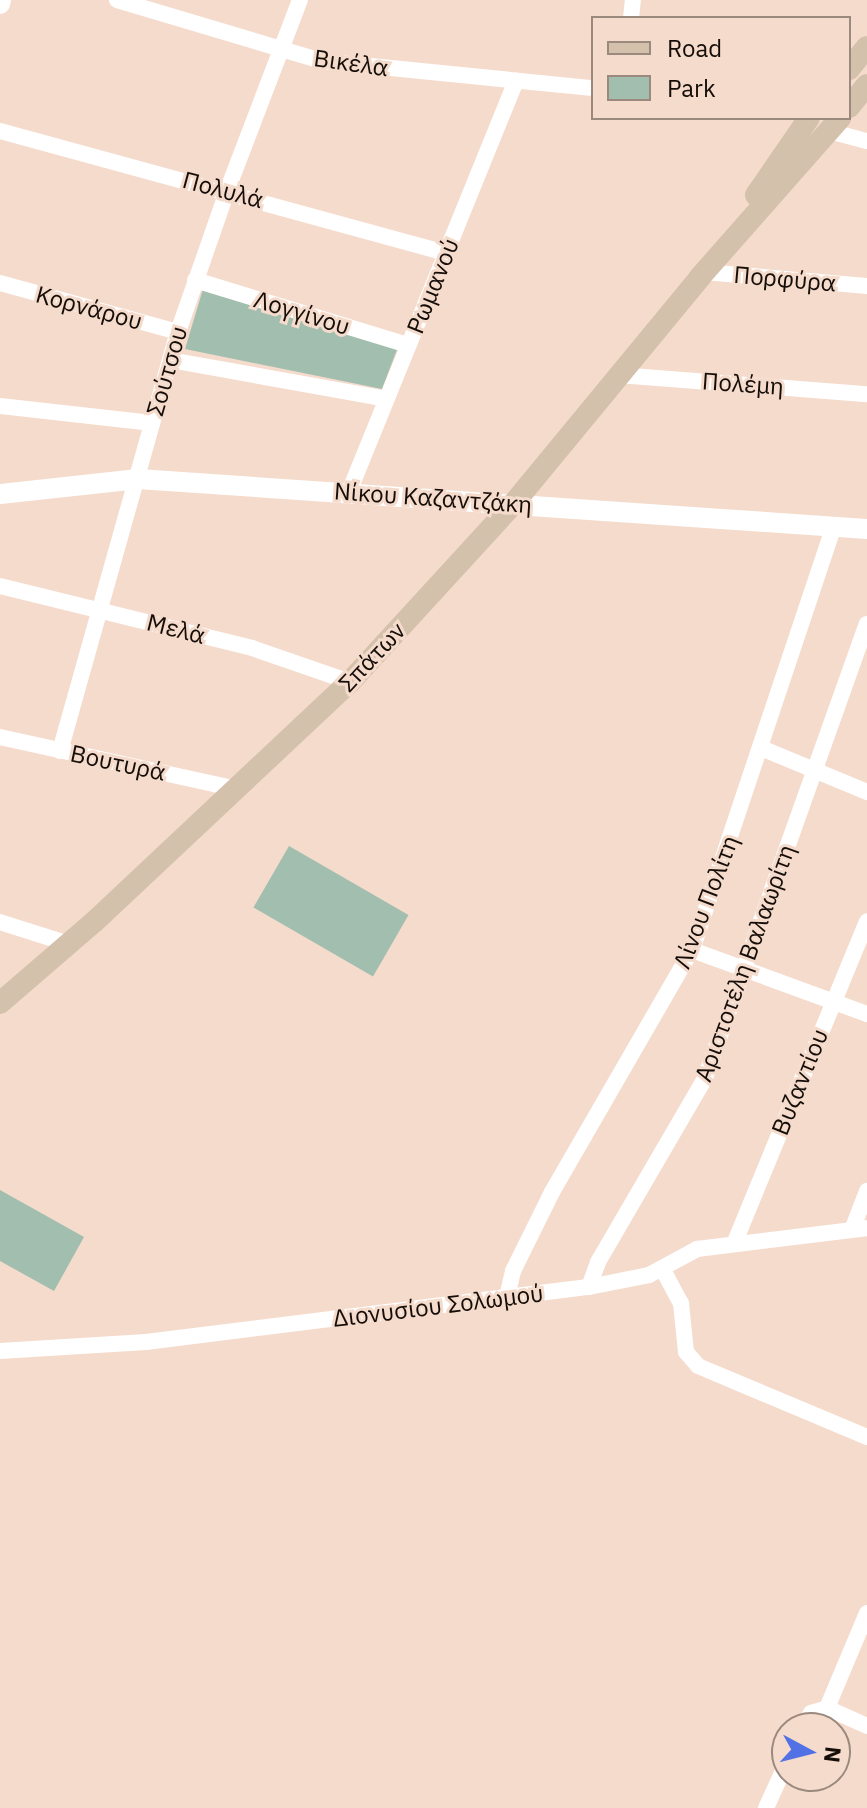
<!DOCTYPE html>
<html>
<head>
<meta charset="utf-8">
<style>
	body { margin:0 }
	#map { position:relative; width:867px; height:1808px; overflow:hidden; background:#f5dbcc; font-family:"IBM Plex Sans",sans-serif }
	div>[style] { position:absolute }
	.green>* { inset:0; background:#a1beaf; transform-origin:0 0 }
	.minor>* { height:16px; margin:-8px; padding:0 8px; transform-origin:8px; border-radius:8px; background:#fff }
	.tertiary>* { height:20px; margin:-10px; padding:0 10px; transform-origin:10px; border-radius:10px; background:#fff }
	.secondary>* { height:22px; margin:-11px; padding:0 11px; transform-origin:11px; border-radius:11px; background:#d3c1ab }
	span { translate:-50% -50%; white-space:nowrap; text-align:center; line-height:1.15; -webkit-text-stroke:6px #f5dbcc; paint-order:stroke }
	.street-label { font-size:24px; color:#150d08 }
	.legend { position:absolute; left:591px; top:16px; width:260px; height:104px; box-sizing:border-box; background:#f5dbcc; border:2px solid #9b897e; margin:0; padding:10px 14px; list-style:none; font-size:24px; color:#150d08 }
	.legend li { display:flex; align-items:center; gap:16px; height:40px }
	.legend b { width:40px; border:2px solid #9b897e }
	.north { position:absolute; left:771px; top:1712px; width:80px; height:80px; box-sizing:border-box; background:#f5dbcc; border:2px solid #9b897e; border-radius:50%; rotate:97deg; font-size:22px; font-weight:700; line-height:32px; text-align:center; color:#150d08 }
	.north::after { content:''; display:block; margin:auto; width:28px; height:36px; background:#5171e5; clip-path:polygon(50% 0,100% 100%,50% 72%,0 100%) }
</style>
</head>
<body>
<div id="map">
	<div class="green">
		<div style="clip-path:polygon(203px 289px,398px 347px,382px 389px,185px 349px)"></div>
		<div style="left:289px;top:846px;width:138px;height:71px;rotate:30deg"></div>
		<div style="clip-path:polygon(0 1190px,84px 1237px,54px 1291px,0 1261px)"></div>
	</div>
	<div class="minor">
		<div style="left:117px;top:0;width:213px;rotate:16.6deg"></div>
		<div style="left:321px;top:61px;width:273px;rotate:5.7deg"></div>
		<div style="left:631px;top:18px;width:18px;rotate:-84deg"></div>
		<div style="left:0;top:131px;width:462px;rotate:15.3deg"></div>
		<div style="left:829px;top:131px;width:39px;rotate:15deg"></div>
		<div style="left:704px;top:272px;width:164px;rotate:4.9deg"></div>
		<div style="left:195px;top:280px;width:223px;rotate:17deg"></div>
		<div style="left:0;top:283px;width:185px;rotate:15.4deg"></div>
		<div style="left:170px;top:360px;width:220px;rotate:10.2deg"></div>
		<div style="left:618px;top:375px;width:250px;rotate:4.4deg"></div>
		<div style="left:0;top:406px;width:153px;rotate:6.4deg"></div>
		<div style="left:349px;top:492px;width:444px;rotate:-67.9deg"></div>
		<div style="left:0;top:586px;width:260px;rotate:13.8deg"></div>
		<div style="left:252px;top:648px;width:104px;rotate:19.1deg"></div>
		<div style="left:0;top:737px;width:243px;rotate:12.4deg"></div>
		<div style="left:761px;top:748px;width:115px;rotate:22.5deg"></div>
		<div style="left:60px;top:751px;width:435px;rotate:-74.3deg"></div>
		<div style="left:178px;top:332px;width:149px;rotate:-70.8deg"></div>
		<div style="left:227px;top:191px;width:204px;rotate:-69.1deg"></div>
		<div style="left:0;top:922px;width:72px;rotate:17.7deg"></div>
		<div style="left:692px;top:950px;width:186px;rotate:20.1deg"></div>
		<div style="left:852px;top:1230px;width:42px;rotate:-69deg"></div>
		<div style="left:734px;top:1244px;width:349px;rotate:-67.6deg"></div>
		<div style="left:662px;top:1268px;width:40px;rotate:62deg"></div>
		<div style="left:681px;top:1303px;width:49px;rotate:84.2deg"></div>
		<div style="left:686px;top:1352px;width:18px;rotate:49deg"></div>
		<div style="left:698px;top:1366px;width:183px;rotate:22.8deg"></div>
		<div style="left:589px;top:1287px;width:27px;rotate:-70deg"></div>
		<div style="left:598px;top:1262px;width:213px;rotate:-59.8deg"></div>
		<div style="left:705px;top:1078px;width:482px;rotate:-70.4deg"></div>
		<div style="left:507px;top:1297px;width:27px;rotate:-77deg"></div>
		<div style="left:513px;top:1271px;width:88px;rotate:-63.7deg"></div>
		<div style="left:552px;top:1192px;width:280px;rotate:-60deg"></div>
		<div style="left:692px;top:950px;width:447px;rotate:-71.5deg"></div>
		<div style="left:0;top:1351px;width:146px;rotate:-3.5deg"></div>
		<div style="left:146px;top:1342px;width:446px;rotate:-7.1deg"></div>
		<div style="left:589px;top:1287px;width:61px;rotate:-11.3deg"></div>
		<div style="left:649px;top:1275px;width:55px;rotate:-28.4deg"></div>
		<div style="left:697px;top:1249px;width:171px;rotate:-7deg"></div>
		<div style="left:827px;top:1708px;width:44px;rotate:24.2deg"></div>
		<div style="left:802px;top:1728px;width:17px;rotate:-59deg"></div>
		<div style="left:811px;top:1713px;width:17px;rotate:-17deg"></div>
		<div style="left:827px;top:1708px;width:103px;rotate:-67.2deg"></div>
		<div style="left:766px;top:1808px;width:51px;rotate:-65.5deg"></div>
	</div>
	<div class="tertiary">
		<div style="left:0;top:4px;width:4px;rotate:-76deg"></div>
		<div style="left:0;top:494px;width:139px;rotate:-6.2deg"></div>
		<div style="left:138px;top:479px;width:731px;rotate:3.92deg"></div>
	</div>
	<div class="secondary">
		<div style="left:849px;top:69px;width:28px;rotate:-51deg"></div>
		<div style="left:849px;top:107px;width:28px;rotate:-51deg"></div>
		<div style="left:756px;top:195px;width:93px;rotate:-55.5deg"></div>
		<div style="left:0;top:1003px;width:124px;rotate:-40.8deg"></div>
		<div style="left:94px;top:922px;width:351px;rotate:-43.2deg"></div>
		<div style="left:350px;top:682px;width:243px;rotate:-47.5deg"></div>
		<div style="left:514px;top:503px;width:293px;rotate:-50.5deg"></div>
		<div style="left:700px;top:277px;width:212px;rotate:-48.6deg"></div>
	</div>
	<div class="street-label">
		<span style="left:351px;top:63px;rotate:8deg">Βικέλα</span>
		<span style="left:223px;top:190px;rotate:15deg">Πολυλά</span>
		<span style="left:785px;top:279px;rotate:5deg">Πορφύρα</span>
		<span style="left:433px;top:286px;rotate:-68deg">Ρωμανού</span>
		<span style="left:89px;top:308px;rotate:15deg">Κορνάρου</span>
		<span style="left:302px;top:313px;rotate:17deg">Λογγίνου</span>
		<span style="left:167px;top:371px;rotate:-74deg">Σούτσου</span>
		<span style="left:743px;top:384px;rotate:4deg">Πολέμη</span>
		<span style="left:433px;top:498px;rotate:4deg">Νίκου Καζαντζάκη</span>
		<span style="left:176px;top:629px;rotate:14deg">Μελά</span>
		<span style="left:372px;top:657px;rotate:-47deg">Σπάτων</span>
		<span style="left:118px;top:763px;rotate:12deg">Βουτυρά</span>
		<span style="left:706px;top:902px;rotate:-69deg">Λίνου Πολίτη</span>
		<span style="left:745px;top:963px;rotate:-70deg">Αριστοτέλη Βαλαωρίτη</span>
		<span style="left:800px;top:1082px;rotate:-68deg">Βυζαντίου</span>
		<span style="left:438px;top:1306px;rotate:-7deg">Διονυσίου Σολωμού</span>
	</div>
	<ul class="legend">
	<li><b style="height:10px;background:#d3c1ab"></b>Road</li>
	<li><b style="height:22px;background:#a1beaf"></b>Park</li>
	</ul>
	<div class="north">N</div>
</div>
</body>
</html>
